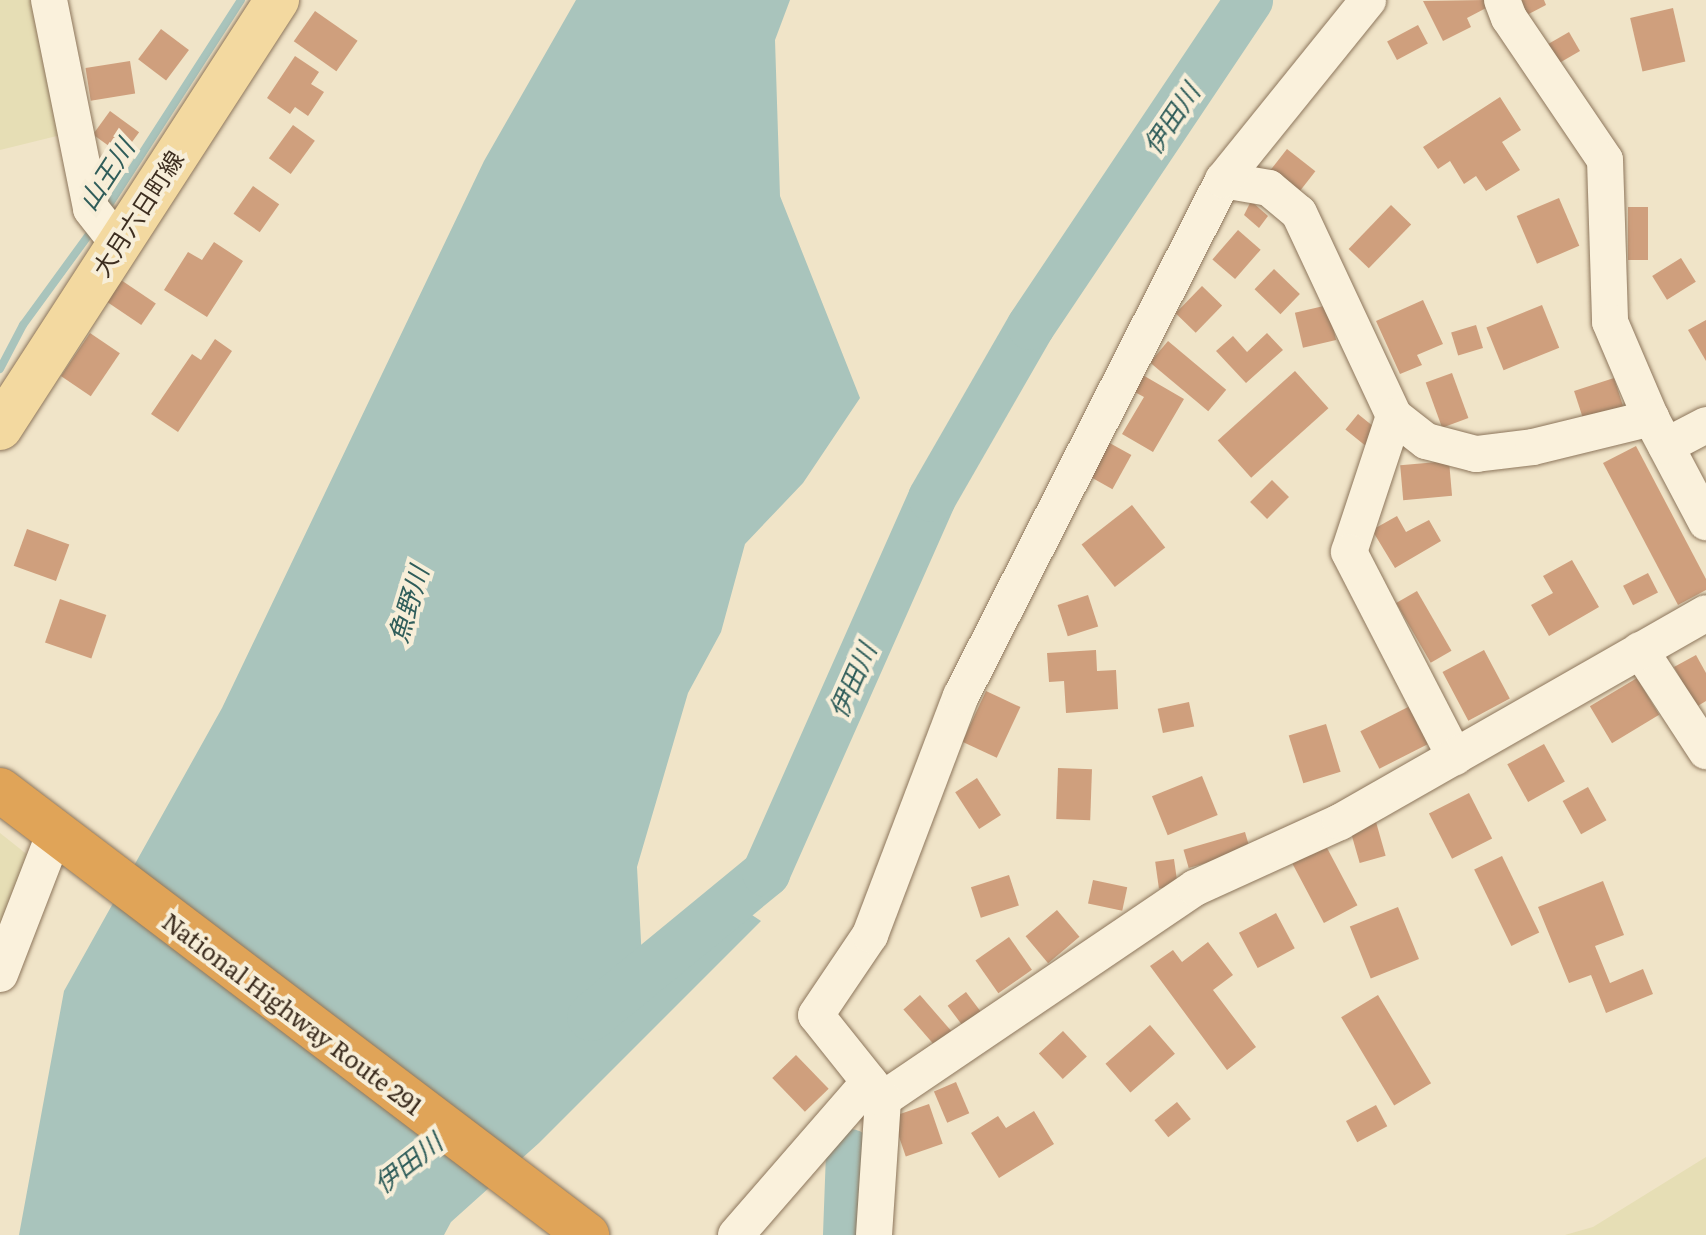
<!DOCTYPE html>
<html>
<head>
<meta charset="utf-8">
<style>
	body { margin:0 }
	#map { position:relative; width:1706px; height:1235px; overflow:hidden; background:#f0e4c8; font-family:Literata,"Noto Sans JP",serif }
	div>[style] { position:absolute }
	.farmland>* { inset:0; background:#e6deb5 }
	.water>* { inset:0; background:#a9c4bc }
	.stream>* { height:8px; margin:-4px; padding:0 4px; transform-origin:4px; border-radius:4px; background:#a9c4bc }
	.river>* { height:48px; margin:-24px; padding:0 24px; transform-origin:24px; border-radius:24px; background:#a9c4bc }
	.building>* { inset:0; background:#cf9f7d; transform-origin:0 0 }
	.roads { filter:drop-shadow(0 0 2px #8d765c) drop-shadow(0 0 2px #8d765c) }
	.minor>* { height:36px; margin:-18px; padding:0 18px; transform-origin:18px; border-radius:18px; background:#faf1dc }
	.major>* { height:44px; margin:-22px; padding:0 22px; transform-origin:22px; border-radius:22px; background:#f3d9a0 }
	.highway>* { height:44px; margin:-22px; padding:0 22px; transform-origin:22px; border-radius:22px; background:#e0a458 }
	span { translate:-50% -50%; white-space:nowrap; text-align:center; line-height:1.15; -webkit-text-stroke:8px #f7eed8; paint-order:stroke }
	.street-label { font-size:24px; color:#3d2e20 }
	.water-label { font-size:26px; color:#2f5d5a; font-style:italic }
</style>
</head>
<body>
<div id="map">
	<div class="farmland">
		<div style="clip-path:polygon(0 0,49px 0,73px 132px,0 150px)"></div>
		<div style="clip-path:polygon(0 833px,29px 856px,0 932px)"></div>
		<div style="clip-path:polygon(1706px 1157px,1706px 1235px,1565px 1235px,1593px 1227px)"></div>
	</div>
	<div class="water">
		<div style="clip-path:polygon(576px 0,790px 0,775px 40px,780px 196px,860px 398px,803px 483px,745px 544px,721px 632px,688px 693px,637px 867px,644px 997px,746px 911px,761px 921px,539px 1143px,451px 1222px,444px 1235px,19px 1235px,64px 991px,222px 708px,484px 161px)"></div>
	</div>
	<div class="stream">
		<div style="left:105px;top:211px;width:251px;rotate:-57.2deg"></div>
		<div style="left:0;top:369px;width:50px;rotate:-62.4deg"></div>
		<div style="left:23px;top:325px;width:119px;rotate:-53.9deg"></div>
	</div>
	<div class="river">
		<div style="left:591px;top:1017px;width:227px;rotate:-39.4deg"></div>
		<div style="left:766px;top:873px;width:410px;rotate:-66.1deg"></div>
		<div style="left:932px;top:498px;width:198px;rotate:-60.1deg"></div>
		<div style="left:1031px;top:326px;width:392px;rotate:-56.2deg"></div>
		<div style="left:847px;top:1235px;width:82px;rotate:-87.9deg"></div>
	</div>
	<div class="building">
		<div style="clip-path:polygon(1484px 0,1488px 7px,1467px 18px,1471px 27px,1443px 41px,1423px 1px)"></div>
		<div style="clip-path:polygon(1514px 0,1544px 0,1546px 5px,1523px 17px)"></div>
		<div style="left:1673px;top:8px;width:55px;height:44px;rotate:77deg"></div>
		<div style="left:315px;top:11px;width:52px;height:37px;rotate:35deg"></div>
		<div style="left:1418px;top:25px;width:21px;height:35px;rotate:62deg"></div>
		<div style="left:161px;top:29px;width:35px;height:38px;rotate:37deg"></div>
		<div style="left:1569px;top:32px;width:22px;height:24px;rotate:60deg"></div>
		<div style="clip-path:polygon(295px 56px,319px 72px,311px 84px,324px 92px,308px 116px,295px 107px,290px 114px,267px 98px)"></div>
		<div style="left:130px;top:61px;width:33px;height:45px;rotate:81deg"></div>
		<div style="clip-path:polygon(1500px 97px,1521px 130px,1502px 142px,1520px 170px,1486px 191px,1476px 176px,1464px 184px,1450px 161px,1438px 169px,1423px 147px)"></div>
		<div style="left:110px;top:111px;width:36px;height:29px;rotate:36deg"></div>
		<div style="left:293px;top:125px;width:27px;height:41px;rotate:36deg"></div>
		<div style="left:1287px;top:149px;width:36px;height:27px;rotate:38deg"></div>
		<div style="left:253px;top:186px;width:32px;height:34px;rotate:35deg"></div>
		<div style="left:1559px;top:198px;width:52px;height:46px;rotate:67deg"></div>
		<div style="clip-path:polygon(1251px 201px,1268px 216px,1259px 228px,1244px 215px)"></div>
		<div style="left:1391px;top:205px;width:28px;height:61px;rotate:44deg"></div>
		<div style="left:1628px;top:207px;width:20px;height:53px"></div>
		<div style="left:1238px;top:230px;width:30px;height:39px;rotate:41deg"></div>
		<div style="clip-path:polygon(214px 242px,243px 261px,207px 317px,164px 290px,188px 252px,202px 260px)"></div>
		<div style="left:1681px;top:258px;width:28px;height:34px;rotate:58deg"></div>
		<div style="left:1274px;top:269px;width:36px;height:28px;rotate:44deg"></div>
		<div style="left:121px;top:280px;width:42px;height:26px;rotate:34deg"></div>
		<div style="left:1202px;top:286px;width:28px;height:38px;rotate:44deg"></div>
		<div style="clip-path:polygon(1423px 300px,1443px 344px,1417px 355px,1422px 365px,1400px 374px,1376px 321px)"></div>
		<div style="left:1328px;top:305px;width:36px;height:34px;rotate:77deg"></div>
		<div style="left:1542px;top:305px;width:46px;height:60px;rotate:68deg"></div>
		<div style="clip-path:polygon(1706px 320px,1706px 361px,1688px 330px)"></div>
		<div style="left:1476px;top:325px;width:24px;height:26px;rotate:73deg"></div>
		<div style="left:90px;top:333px;width:36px;height:52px;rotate:34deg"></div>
		<div style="clip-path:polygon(1267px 333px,1283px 350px,1246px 383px,1216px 351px,1233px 336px,1247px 352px)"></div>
		<div style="clip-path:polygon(215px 339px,232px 351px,178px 432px,151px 414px,192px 354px,201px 360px)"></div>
		<div style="left:1168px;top:341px;width:76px;height:28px;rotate:40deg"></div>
		<div style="left:1295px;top:371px;width:50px;height:104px;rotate:48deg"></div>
		<div style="left:1452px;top:373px;width:48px;height:28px;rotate:70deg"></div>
		<div style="clip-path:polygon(1141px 374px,1184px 399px,1153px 452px,1122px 434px,1144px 397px,1131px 390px)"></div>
		<div style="left:1614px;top:378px;width:33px;height:42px;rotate:72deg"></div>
		<div style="left:1358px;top:414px;width:27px;height:20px;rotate:39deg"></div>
		<div style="left:1106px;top:441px;width:29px;height:39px;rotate:29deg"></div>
		<div style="clip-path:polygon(1636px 446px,1706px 579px,1706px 590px,1678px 605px,1603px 463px)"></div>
		<div style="left:1449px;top:461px;width:35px;height:49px;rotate:85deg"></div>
		<div style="left:1272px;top:480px;width:24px;height:31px;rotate:45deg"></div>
		<div style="left:1132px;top:505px;width:54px;height:64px;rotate:52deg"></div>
		<div style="clip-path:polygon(1397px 516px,1406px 532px,1429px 520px,1441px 541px,1395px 568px,1372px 530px)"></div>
		<div style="left:27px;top:529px;width:45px;height:39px;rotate:20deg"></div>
		<div style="clip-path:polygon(1572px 560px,1599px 607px,1549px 636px,1531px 605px,1553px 593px,1543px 576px)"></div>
		<div style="left:1648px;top:573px;width:22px;height:28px;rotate:63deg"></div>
		<div style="left:1417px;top:591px;width:69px;height:24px;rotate:60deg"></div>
		<div style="left:1088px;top:595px;width:33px;height:32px;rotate:72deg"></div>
		<div style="left:60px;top:599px;width:49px;height:46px;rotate:19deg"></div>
		<div style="clip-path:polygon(1096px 650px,1097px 671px,1116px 670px,1118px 709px,1066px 713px,1064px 681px,1049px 682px,1047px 653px)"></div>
		<div style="left:1484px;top:650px;width:55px;height:47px;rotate:62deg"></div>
		<div style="clip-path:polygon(1696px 655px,1706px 673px,1706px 701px,1696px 707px,1674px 667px)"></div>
		<div style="left:1637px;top:678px;width:43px;height:55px;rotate:59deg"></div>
		<div style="left:986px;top:691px;width:38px;height:56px;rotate:25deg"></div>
		<div style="left:1189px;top:702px;width:25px;height:32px;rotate:78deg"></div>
		<div style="left:1412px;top:705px;width:42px;height:58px;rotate:63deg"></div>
		<div style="left:1326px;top:724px;width:50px;height:39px;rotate:73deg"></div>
		<div style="left:1544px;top:744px;width:43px;height:42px;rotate:61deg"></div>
		<div style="left:1058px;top:768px;width:34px;height:51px;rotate:2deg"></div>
		<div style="left:1202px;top:776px;width:42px;height:54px;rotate:68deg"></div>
		<div style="left:977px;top:778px;width:44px;height:26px;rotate:57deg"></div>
		<div style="left:1588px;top:787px;width:38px;height:29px;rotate:61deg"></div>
		<div style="left:1469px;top:793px;width:51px;height:45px;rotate:63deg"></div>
		<div style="left:1376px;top:822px;width:35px;height:27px;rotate:74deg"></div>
		<div style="left:1245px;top:832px;width:19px;height:64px;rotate:74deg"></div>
		<div style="left:1326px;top:846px;width:67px;height:38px;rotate:62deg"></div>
		<div style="left:1502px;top:856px;width:85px;height:31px;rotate:64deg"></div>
		<div style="left:1174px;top:859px;width:27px;height:19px;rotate:82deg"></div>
		<div style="left:1009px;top:875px;width:32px;height:40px;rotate:72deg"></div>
		<div style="left:1093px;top:880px;width:35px;height:24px;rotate:12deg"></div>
		<div style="clip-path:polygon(1603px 881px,1624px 935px,1595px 946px,1610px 983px,1643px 969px,1653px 994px,1606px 1013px,1591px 975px,1569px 983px,1538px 907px)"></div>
		<div style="left:1398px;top:907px;width:56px;height:52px;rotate:68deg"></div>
		<div style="left:1057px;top:910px;width:35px;height:41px;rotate:50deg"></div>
		<div style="left:1276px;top:913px;width:40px;height:42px;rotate:62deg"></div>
		<div style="left:1009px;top:937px;width:40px;height:41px;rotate:55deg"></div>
		<div style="clip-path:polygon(1208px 942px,1233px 975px,1213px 990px,1256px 1047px,1227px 1070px,1150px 966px,1173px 950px,1182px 962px)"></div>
		<div style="left:966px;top:992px;width:25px;height:23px;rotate:53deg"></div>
		<div style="left:920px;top:995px;width:53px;height:22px;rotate:49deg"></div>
		<div style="left:1378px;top:995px;width:103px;height:43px;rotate:59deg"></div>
		<div style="left:1150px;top:1025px;width:38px;height:59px;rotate:49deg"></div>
		<div style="left:1063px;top:1031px;width:35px;height:33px;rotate:47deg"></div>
		<div style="left:796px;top:1055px;width:47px;height:33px;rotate:46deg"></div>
		<div style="left:956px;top:1082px;width:34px;height:24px;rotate:67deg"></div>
		<div style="left:1177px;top:1102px;width:22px;height:29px;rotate:51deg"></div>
		<div style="left:929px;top:1104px;width:42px;height:39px;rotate:71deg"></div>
		<div style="left:1376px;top:1105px;width:24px;height:34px;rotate:62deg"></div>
		<div style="clip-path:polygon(1034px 1111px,1054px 1144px,999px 1178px,971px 1133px,998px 1116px,1006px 1128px)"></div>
	</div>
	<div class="roads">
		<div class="minor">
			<div style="left:49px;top:0;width:213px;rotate:78.6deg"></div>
			<div style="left:91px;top:209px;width:42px;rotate:51.8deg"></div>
			<div style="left:1502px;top:0;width:19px;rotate:69deg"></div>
			<div style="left:1509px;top:18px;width:171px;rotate:55.9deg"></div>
			<div style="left:1605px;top:160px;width:162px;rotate:88.2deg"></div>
			<div style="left:1610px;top:322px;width:104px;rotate:66.9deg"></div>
			<div style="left:1651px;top:418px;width:118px;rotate:62.1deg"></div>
			<div style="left:1223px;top:180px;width:47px;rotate:9.9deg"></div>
			<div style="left:1269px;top:188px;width:39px;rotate:40deg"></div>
			<div style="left:1299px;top:213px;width:224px;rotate:64.9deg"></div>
			<div style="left:1394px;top:416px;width:143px;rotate:108.3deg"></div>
			<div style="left:1349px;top:552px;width:231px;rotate:62.7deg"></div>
			<div style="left:1394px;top:416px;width:41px;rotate:38deg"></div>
			<div style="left:1426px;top:441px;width:52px;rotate:14.6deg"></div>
			<div style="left:1476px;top:454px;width:57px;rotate:-7deg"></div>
			<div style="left:1533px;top:447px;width:122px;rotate:-13.8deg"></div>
			<div style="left:1666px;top:446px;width:45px;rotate:-27.7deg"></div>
			<div style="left:1640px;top:650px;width:121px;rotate:56.8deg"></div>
			<div style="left:0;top:974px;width:152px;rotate:-68.8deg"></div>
			<div style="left:883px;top:1099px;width:377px;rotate:-34.1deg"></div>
			<div style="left:1195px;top:888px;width:159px;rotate:-24.5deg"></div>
			<div style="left:1340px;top:822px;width:421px;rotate:-29.7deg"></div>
			<div style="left:736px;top:1235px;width:203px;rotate:-49deg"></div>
			<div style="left:874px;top:1235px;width:136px;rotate:-86.2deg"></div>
			<div style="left:883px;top:1099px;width:107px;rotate:-128.6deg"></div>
			<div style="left:816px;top:1015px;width:97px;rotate:-56deg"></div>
			<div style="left:870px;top:935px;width:256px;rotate:-69.2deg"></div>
			<div style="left:961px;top:696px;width:579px;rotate:-63.08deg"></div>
			<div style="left:1223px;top:180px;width:231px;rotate:-51.1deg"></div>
		</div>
		<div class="major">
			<div style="left:0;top:428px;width:510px;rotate:-57.09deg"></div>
		</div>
		<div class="highway">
			<div style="left:0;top:790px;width:737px;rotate:37.17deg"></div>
		</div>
	</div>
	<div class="street-label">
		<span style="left:137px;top:213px;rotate:-57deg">大月六日町線</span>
		<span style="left:293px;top:1013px;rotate:37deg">National Highway Route 291</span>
	</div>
	<div class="water-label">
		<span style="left:1170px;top:118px;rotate:-56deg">伊田川</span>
		<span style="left:105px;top:174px;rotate:-57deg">山王川</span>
		<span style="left:407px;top:604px;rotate:-73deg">魚野川</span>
		<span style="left:851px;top:680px;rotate:-66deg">伊田川</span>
		<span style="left:407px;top:1162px;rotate:-38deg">伊田川</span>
	</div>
</div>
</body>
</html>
